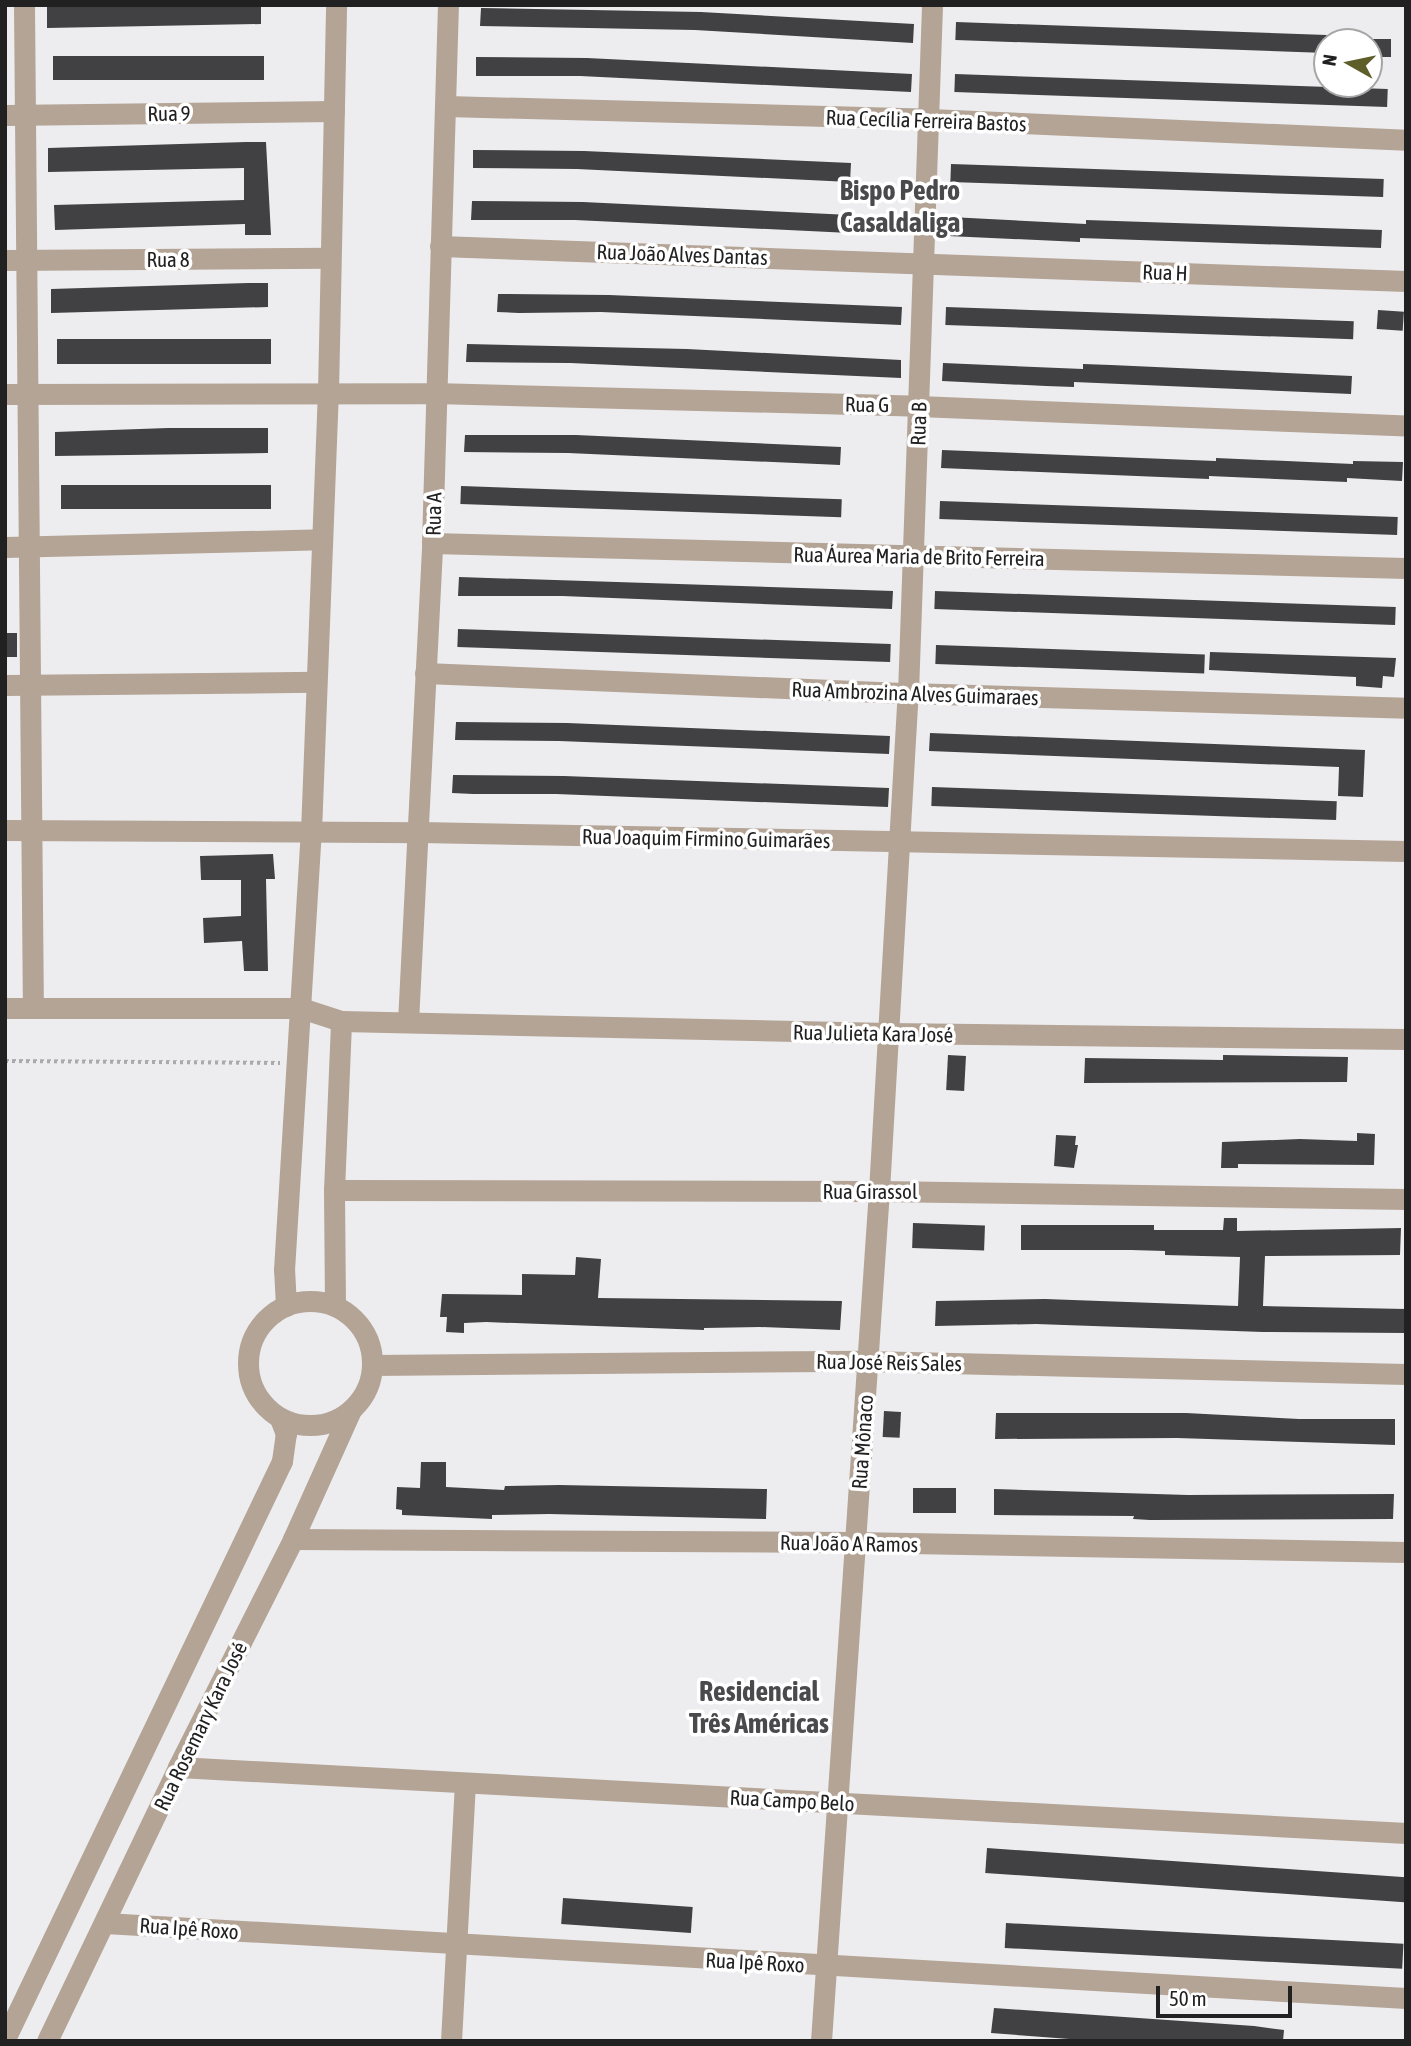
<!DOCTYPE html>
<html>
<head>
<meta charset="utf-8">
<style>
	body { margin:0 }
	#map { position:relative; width:1411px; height:2046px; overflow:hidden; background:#ededf0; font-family:"Asap Condensed",sans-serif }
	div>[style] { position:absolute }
	.building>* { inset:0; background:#414042; transform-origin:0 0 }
	.path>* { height:3.5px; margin-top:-1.75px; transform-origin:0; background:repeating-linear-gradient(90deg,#aaaaac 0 3.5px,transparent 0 7px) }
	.minor>* { height:21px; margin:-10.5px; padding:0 10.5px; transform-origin:10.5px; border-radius:10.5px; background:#b4a496 }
	.minor>.ring { margin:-10.5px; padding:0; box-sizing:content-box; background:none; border:21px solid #b4a496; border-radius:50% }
	span { translate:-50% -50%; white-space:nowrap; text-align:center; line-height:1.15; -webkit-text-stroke:7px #fff; paint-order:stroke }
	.street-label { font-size:21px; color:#212122 }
	.district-label { font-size:28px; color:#4a4a4c; font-weight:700 }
	.frame { position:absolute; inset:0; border:7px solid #212122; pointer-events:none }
	.north { position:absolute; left:1313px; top:28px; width:70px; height:70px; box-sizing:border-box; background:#fff; border:2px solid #a6a6a7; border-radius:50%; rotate:279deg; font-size:19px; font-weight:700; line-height:28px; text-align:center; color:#212122 }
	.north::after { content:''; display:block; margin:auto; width:24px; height:32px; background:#5e5e2b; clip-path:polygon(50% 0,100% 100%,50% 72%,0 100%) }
	.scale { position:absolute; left:1156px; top:1986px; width:136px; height:32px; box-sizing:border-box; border:4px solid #212122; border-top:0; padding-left:9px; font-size:21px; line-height:24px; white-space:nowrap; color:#212122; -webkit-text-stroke:5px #fff; paint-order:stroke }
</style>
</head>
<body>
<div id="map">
	<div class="building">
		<div style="clip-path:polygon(47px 5px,261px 5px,261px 24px,47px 28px)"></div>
		<div style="clip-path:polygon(481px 8px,701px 12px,914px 24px,913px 43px,695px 30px,480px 26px)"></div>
		<div style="left:956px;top:22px;width:371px;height:18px;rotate:2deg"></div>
		<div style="left:1369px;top:39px;width:22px;height:18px"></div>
		<div style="left:264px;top:56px;width:24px;height:211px;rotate:90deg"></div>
		<div style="clip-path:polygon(476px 57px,587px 58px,912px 74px,911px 92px,580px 76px,476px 76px)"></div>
		<div style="left:955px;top:74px;width:433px;height:18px;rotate:2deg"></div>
		<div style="clip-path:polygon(246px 142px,266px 142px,271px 235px,245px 235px,245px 224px,55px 230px,54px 205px,244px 200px,244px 168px,48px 172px,48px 148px)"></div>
		<div style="clip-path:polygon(473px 150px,584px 151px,851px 163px,850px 182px,577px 169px,473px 168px)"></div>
		<div style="left:951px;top:164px;width:433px;height:18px;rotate:2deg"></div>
		<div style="clip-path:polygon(472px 201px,583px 202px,850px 215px,850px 233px,575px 220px,471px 220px)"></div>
		<div style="clip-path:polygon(950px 217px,1086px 224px,1086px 220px,1382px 230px,1381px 248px,1080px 238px,1080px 242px,948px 236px)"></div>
		<div style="clip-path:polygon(248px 283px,268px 283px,268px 307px,51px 313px,51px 289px)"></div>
		<div style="clip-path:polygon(498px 294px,609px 295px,902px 307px,901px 325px,601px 312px,519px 313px,497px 312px)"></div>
		<div style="left:946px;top:307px;width:408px;height:18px;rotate:2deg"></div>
		<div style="left:1378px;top:310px;width:26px;height:19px;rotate:4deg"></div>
		<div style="left:271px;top:339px;width:25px;height:214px;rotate:90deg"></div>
		<div style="clip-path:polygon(467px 344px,687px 349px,901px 360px,901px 378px,570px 363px,466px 362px)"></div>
		<div style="clip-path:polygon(943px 363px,1083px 369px,1083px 364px,1111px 365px,1352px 376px,1351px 394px,1074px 382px,1074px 387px,1046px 386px,942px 381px)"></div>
		<div style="clip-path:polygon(168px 428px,268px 428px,268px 453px,55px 456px,55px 432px)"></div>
		<div style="clip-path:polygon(465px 435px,576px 435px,841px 447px,840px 465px,568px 453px,464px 452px)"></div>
		<div style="clip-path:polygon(942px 450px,1216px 461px,1216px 458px,1353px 464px,1353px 461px,1403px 462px,1402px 481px,1347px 478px,1347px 482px,1209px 476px,1209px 479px,941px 468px)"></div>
		<div style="left:271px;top:485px;width:24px;height:210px;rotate:90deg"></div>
		<div style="left:461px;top:486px;width:381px;height:18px;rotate:2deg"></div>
		<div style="left:940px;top:501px;width:458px;height:18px;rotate:2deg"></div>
		<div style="clip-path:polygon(459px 577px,893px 591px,892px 609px,562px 596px,458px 596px)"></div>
		<div style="left:935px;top:591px;width:461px;height:18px;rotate:2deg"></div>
		<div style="left:458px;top:629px;width:433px;height:18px;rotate:2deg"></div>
		<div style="left:5px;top:633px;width:12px;height:24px"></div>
		<div style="left:936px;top:645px;width:269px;height:19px;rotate:2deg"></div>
		<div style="clip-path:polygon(1210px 652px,1396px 658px,1394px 677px,1383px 676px,1382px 688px,1356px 686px,1356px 677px,1209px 670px)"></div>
		<div style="clip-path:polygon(456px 722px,567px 723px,890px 736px,889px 754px,559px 741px,455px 740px)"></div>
		<div style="clip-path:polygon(930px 733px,1365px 750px,1363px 797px,1338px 796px,1339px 767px,929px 751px)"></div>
		<div style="clip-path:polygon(453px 775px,564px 776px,889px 788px,888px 807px,556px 794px,473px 794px,452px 793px)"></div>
		<div style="left:932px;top:787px;width:405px;height:19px;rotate:2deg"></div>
		<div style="clip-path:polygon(273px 854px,275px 879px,266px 879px,268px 971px,244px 971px,242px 941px,204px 943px,203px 918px,241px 916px,241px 880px,201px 880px,200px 856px)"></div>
		<div style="left:948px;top:1055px;width:18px;height:35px;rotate:3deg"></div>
		<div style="clip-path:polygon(1223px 1055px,1348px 1057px,1347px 1082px,1084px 1083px,1085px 1058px,1223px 1060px)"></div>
		<div style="clip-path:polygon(1357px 1133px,1375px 1134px,1374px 1165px,1238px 1164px,1238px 1168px,1221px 1168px,1222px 1142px,1300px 1139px,1357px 1141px)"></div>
		<div style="clip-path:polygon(1056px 1135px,1076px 1136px,1075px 1145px,1078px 1145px,1074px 1168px,1054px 1166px)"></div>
		<div style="clip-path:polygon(1224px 1218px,1237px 1218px,1237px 1231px,1401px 1228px,1400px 1255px,1265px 1256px,1263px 1306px,1406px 1309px,1406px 1333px,1263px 1332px,1036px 1324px,935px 1326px,936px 1301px,1045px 1299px,1238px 1306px,1240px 1257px,1165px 1255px,1165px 1251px,1131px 1250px,1021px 1250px,1021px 1225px,1154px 1225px,1154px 1230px,1223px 1230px)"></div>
		<div style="left:913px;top:1223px;width:72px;height:25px;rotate:2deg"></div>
		<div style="clip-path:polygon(576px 1257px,601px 1259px,598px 1298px,842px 1301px,840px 1330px,760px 1327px,704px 1328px,704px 1330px,486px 1322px,464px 1323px,464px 1333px,446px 1332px,447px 1317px,440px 1317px,442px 1294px,522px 1295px,522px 1274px,575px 1275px)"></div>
		<div style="left:884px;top:1411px;width:17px;height:26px;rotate:3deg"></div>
		<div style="clip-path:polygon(996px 1413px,1186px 1413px,1299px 1419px,1395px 1419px,1395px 1445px,1177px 1438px,995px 1439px)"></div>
		<div style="clip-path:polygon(421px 1462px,446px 1462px,446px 1487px,504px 1490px,505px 1486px,559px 1485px,767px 1489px,766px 1519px,549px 1514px,492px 1515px,492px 1519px,402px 1515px,402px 1510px,396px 1509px,397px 1487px,420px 1488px)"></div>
		<div style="left:913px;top:1488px;width:43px;height:25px"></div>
		<div style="clip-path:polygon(994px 1489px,1188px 1495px,1394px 1494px,1393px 1519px,1150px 1520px,1133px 1519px,1134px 1516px,994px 1515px)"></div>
		<div style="left:987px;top:1848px;width:420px;height:25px;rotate:4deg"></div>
		<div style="left:563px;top:1898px;width:130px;height:26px;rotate:4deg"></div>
		<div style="left:1006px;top:1923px;width:398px;height:25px;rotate:3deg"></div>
		<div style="clip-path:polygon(994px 2008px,1254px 2026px,1284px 2030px,1283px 2041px,1096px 2041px,991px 2033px)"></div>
	</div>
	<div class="path">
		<div style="left:5px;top:1061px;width:275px;rotate:0.4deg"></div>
	</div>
	<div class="minor">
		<div style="left:24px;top:5px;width:1003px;rotate:89.49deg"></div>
		<div style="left:446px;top:106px;width:483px;rotate:1.5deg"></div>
		<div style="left:929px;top:119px;width:477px;rotate:2.5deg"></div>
		<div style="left:5px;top:115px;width:329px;rotate:-0.7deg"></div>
		<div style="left:440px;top:246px;width:967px;rotate:2.08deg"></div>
		<div style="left:5px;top:260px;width:325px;rotate:-0.4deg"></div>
		<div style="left:5px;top:394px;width:429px;rotate:-0.1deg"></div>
		<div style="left:434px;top:393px;width:484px;rotate:1.5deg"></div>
		<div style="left:918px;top:406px;width:488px;rotate:2.3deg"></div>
		<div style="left:432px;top:543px;width:974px;rotate:1.47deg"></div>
		<div style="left:5px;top:547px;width:317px;rotate:-1.4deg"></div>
		<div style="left:425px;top:673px;width:483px;rotate:2.4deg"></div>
		<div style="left:908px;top:693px;width:498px;rotate:1.7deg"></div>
		<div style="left:5px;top:685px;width:311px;rotate:-0.6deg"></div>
		<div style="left:5px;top:830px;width:415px;rotate:0.3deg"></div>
		<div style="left:420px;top:832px;width:986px;rotate:1.1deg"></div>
		<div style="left:5px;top:1008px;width:296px"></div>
		<div style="left:301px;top:1008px;width:42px;rotate:18deg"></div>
		<div style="left:341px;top:1021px;width:547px;rotate:1.26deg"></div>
		<div style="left:888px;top:1033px;width:518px;rotate:0.66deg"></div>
		<div style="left:408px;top:1022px;width:480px;rotate:-87.1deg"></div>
		<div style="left:432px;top:543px;width:538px;rotate:-88.3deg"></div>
		<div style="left:334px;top:1190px;width:545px;rotate:0.11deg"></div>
		<div style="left:879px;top:1191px;width:527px;rotate:0.87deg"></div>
		<div class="ring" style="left:248px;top:1301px;width:103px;height:103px"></div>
		<div style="left:286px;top:1306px;width:36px;rotate:-93deg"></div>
		<div style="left:284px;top:1270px;width:439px;rotate:-86.5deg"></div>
		<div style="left:311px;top:832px;width:440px;rotate:-87.8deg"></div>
		<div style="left:328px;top:392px;width:387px;rotate:-88.8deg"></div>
		<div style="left:335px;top:1306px;width:116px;rotate:-90.5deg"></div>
		<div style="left:334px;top:1190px;width:169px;rotate:-87.6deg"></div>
		<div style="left:372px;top:1365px;width:495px;rotate:-0.5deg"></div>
		<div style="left:867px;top:1361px;width:539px;rotate:1.38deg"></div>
		<div style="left:293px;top:1539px;width:562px;rotate:0.31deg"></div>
		<div style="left:855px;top:1542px;width:551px;rotate:1.04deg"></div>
		<div style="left:178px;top:1767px;width:1230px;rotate:3.08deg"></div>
		<div style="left:105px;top:1923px;width:1303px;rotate:3.3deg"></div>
		<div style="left:5px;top:2039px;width:641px;rotate:-64.39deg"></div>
		<div style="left:282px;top:1461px;width:27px;rotate:-82deg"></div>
		<div style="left:286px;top:1434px;width:17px;rotate:-111deg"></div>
		<div style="left:47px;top:2041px;width:304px;rotate:-64.4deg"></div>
		<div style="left:178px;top:1767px;width:255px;rotate:-63.2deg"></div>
		<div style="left:293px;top:1539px;width:141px;rotate:-65.8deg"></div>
		<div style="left:451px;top:2041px;width:258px;rotate:-86.9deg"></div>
		<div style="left:821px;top:2041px;width:852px;rotate:-86.1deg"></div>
		<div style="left:879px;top:1191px;width:499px;rotate:-86.7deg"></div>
		<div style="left:908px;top:693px;width:688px;rotate:-88deg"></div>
	</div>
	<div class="street-label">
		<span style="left:169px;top:113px;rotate:-1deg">Rua 9</span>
		<span style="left:926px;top:120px;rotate:2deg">Rua Cecília Ferreira Bastos</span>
		<span style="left:682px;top:254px;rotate:2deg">Rua João Alves Dantas</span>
		<span style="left:168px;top:259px">Rua 8</span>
		<span style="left:1165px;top:272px;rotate:2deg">Rua H</span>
		<span style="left:867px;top:404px;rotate:1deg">Rua G</span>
		<span style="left:918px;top:424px;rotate:-88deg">Rua B</span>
		<span style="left:433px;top:514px;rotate:-89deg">Rua A</span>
		<span style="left:919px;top:556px;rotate:1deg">Rua Áurea Maria de Brito Ferreira</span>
		<span style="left:915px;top:693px;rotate:2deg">Rua Ambrozina Alves Guimaraes</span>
		<span style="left:706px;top:838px;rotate:1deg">Rua Joaquim Firmino Guimarães</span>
		<span style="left:873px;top:1033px;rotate:1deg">Rua Julieta Kara José</span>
		<span style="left:870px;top:1191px">Rua Girassol</span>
		<span style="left:889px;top:1362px;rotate:1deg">Rua José Reis Sales</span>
		<span style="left:862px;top:1442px;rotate:-86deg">Rua Mônaco</span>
		<span style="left:849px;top:1543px;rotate:1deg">Rua João A Ramos</span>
		<span style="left:200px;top:1726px;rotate:-64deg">Rua Rosemary Kara José</span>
		<span style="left:792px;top:1800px;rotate:3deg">Rua Campo Belo</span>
		<span style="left:189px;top:1928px;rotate:4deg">Rua Ipê Roxo</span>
		<span style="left:755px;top:1962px;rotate:3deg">Rua Ipê Roxo</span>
	</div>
	<div class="district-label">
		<span style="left:900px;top:206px">Bispo Pedro<br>Casaldaliga</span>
		<span style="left:759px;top:1707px">Residencial<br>Três Américas</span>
	</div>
	<div class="frame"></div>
	<div class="north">N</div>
	<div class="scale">50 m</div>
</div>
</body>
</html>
